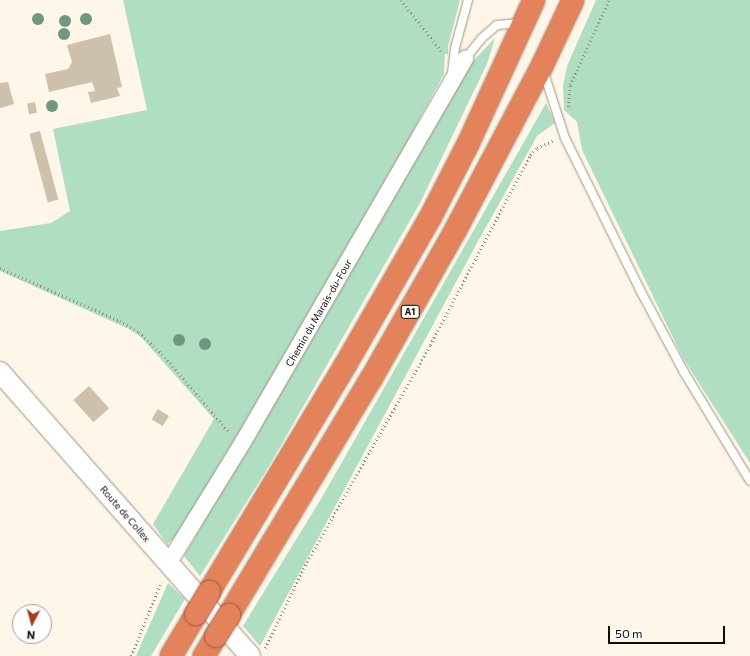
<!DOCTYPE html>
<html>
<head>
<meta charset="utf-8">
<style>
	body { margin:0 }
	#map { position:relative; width:750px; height:656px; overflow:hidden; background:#fef6e9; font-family:Commissioner,sans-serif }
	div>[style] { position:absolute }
	.green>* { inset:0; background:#b0dec2 }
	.building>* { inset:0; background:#cec1ac; transform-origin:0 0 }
	.path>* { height:2.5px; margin-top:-1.25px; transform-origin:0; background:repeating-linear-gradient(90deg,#958e84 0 1px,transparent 0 4px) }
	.roads { filter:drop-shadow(0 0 1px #a0947f) drop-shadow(0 0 1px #a0947f) }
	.service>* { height:8px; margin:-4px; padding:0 4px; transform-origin:4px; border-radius:4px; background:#fff }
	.minor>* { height:16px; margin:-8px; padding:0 8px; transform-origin:8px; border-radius:8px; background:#fff }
	.tertiary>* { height:20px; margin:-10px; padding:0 10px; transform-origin:10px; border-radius:10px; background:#fff }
	.motorway>* { height:22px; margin:-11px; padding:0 11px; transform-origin:11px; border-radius:11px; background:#e3825b }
	.bridges { filter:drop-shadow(0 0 1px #99583d) drop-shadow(0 0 1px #99583d) }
	.motorway-bridge>* { height:22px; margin:-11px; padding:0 11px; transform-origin:11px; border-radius:11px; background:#e3825b }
	.trees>* { width:12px; height:12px; margin:-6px; border-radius:50%; background:#729781 }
	span { translate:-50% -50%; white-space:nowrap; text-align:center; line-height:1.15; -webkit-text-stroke:3.5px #fff; paint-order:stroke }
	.shield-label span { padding:1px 3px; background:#fff; border:1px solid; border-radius:3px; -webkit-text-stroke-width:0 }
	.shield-label { font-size:9px; color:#0f0b05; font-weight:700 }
	.street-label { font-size:10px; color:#0f0b05 }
	.north { position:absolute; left:12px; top:604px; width:40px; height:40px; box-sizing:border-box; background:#fff; border:1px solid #9f9d9b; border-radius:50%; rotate:186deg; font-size:11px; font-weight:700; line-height:16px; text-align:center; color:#0f0b05 }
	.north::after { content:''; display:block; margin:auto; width:14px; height:18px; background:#a53c20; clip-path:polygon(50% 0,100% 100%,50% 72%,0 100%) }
	.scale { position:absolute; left:608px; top:626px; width:117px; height:18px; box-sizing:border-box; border:2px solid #0f0b05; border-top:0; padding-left:5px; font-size:12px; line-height:14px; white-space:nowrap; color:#0f0b05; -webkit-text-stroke:3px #fff; paint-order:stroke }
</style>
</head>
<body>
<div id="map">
	<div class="green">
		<div style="clip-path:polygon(123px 0,460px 0,448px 46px,448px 55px,445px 53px,444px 74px,373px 205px,182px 532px,167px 544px,153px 524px,214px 419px,141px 337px,129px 329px,0 271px,0 231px,51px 223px,70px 211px,53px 129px,147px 110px)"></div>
		<div style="clip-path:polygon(596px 0,750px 0,750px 463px,683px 358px,582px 150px,577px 122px,564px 110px,563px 85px,567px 66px)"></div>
		<div style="clip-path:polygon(495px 38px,487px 64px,420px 203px,269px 466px,200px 576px,184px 556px,471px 63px)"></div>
		<div style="clip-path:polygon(546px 103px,555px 123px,537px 136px,477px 243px,260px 646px,243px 626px,321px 499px)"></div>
		<div style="clip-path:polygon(168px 583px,185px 599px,151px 656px,136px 656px)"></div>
	</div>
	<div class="building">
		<div style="clip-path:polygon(110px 34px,122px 87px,117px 88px,120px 96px,91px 103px,88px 92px,95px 91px,92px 82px,49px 92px,45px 74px,68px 69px,72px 62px,67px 45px)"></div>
		<div style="clip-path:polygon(8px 82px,14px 104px,0 108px,0 83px)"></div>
		<div style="left:35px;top:102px;width:11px;height:8px;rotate:80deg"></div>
		<div style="left:40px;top:131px;width:71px;height:11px;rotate:75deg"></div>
		<div style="left:89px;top:386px;width:30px;height:21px;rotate:48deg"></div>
		<div style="left:158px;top:409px;width:13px;height:12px;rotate:32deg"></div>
	</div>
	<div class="path">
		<div style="left:401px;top:0;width:68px;rotate:51.6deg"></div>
		<div style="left:568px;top:107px;width:22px;rotate:-85deg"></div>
		<div style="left:570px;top:85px;width:94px;rotate:-65.4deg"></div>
		<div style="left:0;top:268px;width:131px;rotate:23.8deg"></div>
		<div style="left:120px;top:321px;width:22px;rotate:30deg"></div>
		<div style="left:139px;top:332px;width:36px;rotate:44deg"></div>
		<div style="left:165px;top:357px;width:100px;rotate:49.5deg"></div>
		<div style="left:265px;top:648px;width:88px;rotate:-64.3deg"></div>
		<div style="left:303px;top:569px;width:257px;rotate:-60.4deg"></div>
		<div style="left:430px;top:345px;width:215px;rotate:-62.2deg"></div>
		<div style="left:530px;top:155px;width:10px;rotate:-45deg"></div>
		<div style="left:537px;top:148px;width:19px;rotate:-25deg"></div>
		<div style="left:131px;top:656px;width:80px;rotate:-67.9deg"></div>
	</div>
	<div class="roads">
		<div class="service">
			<div style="left:465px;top:59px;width:27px;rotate:-51deg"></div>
			<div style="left:482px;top:38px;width:20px;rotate:-41deg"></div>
			<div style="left:497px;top:25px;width:24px;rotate:-5deg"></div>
			<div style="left:543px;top:70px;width:71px;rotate:72.1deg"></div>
			<div style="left:565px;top:138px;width:169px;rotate:63.7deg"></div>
			<div style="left:640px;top:290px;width:93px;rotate:61.8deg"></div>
			<div style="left:684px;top:372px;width:127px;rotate:58.8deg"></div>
			<div style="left:452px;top:73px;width:25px;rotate:-83deg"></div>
			<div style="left:455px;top:48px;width:50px;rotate:-74.8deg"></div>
		</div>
		<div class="minor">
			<div style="left:168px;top:564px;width:143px;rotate:-58.4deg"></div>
			<div style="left:243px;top:442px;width:443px;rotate:-59.9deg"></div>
		</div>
		<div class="tertiary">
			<div style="left:0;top:372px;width:378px;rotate:48.6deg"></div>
		</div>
		<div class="motorway">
			<div style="left:209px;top:592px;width:266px;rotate:-59deg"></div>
			<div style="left:346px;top:364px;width:168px;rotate:-60.1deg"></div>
			<div style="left:430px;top:218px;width:85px;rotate:-62.8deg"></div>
			<div style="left:469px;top:142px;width:156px;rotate:-65.4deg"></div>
			<div style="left:229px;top:615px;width:275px;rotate:-59deg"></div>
			<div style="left:371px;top:379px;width:170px;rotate:-60.4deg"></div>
			<div style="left:455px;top:231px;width:187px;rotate:-62.2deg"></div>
			<div style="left:542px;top:66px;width:73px;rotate:-64.8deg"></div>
			<div style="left:171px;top:656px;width:49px;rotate:-59.2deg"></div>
			<div style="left:204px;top:656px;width:23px;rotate:-59deg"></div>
		</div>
	</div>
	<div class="bridges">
		<div class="motorway-bridge">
			<div style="left:196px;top:614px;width:26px;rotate:-59deg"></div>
			<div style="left:216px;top:636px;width:25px;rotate:-58deg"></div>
		</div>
	</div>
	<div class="trees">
		<div style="left:38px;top:19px"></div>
		<div style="left:86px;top:19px"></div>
		<div style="left:65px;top:21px"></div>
		<div style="left:64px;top:34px"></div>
		<div style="left:52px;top:106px"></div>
		<div style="left:179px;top:340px"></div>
		<div style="left:205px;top:344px"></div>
	</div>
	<div class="shield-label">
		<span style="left:410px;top:312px">A1</span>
	</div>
	<div class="street-label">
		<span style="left:319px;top:313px;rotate:-60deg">Chemin du Marais-du-Four</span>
		<span style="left:125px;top:514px;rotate:49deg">Route de Collex</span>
	</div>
	<div class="north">N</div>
	<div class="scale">50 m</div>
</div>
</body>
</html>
